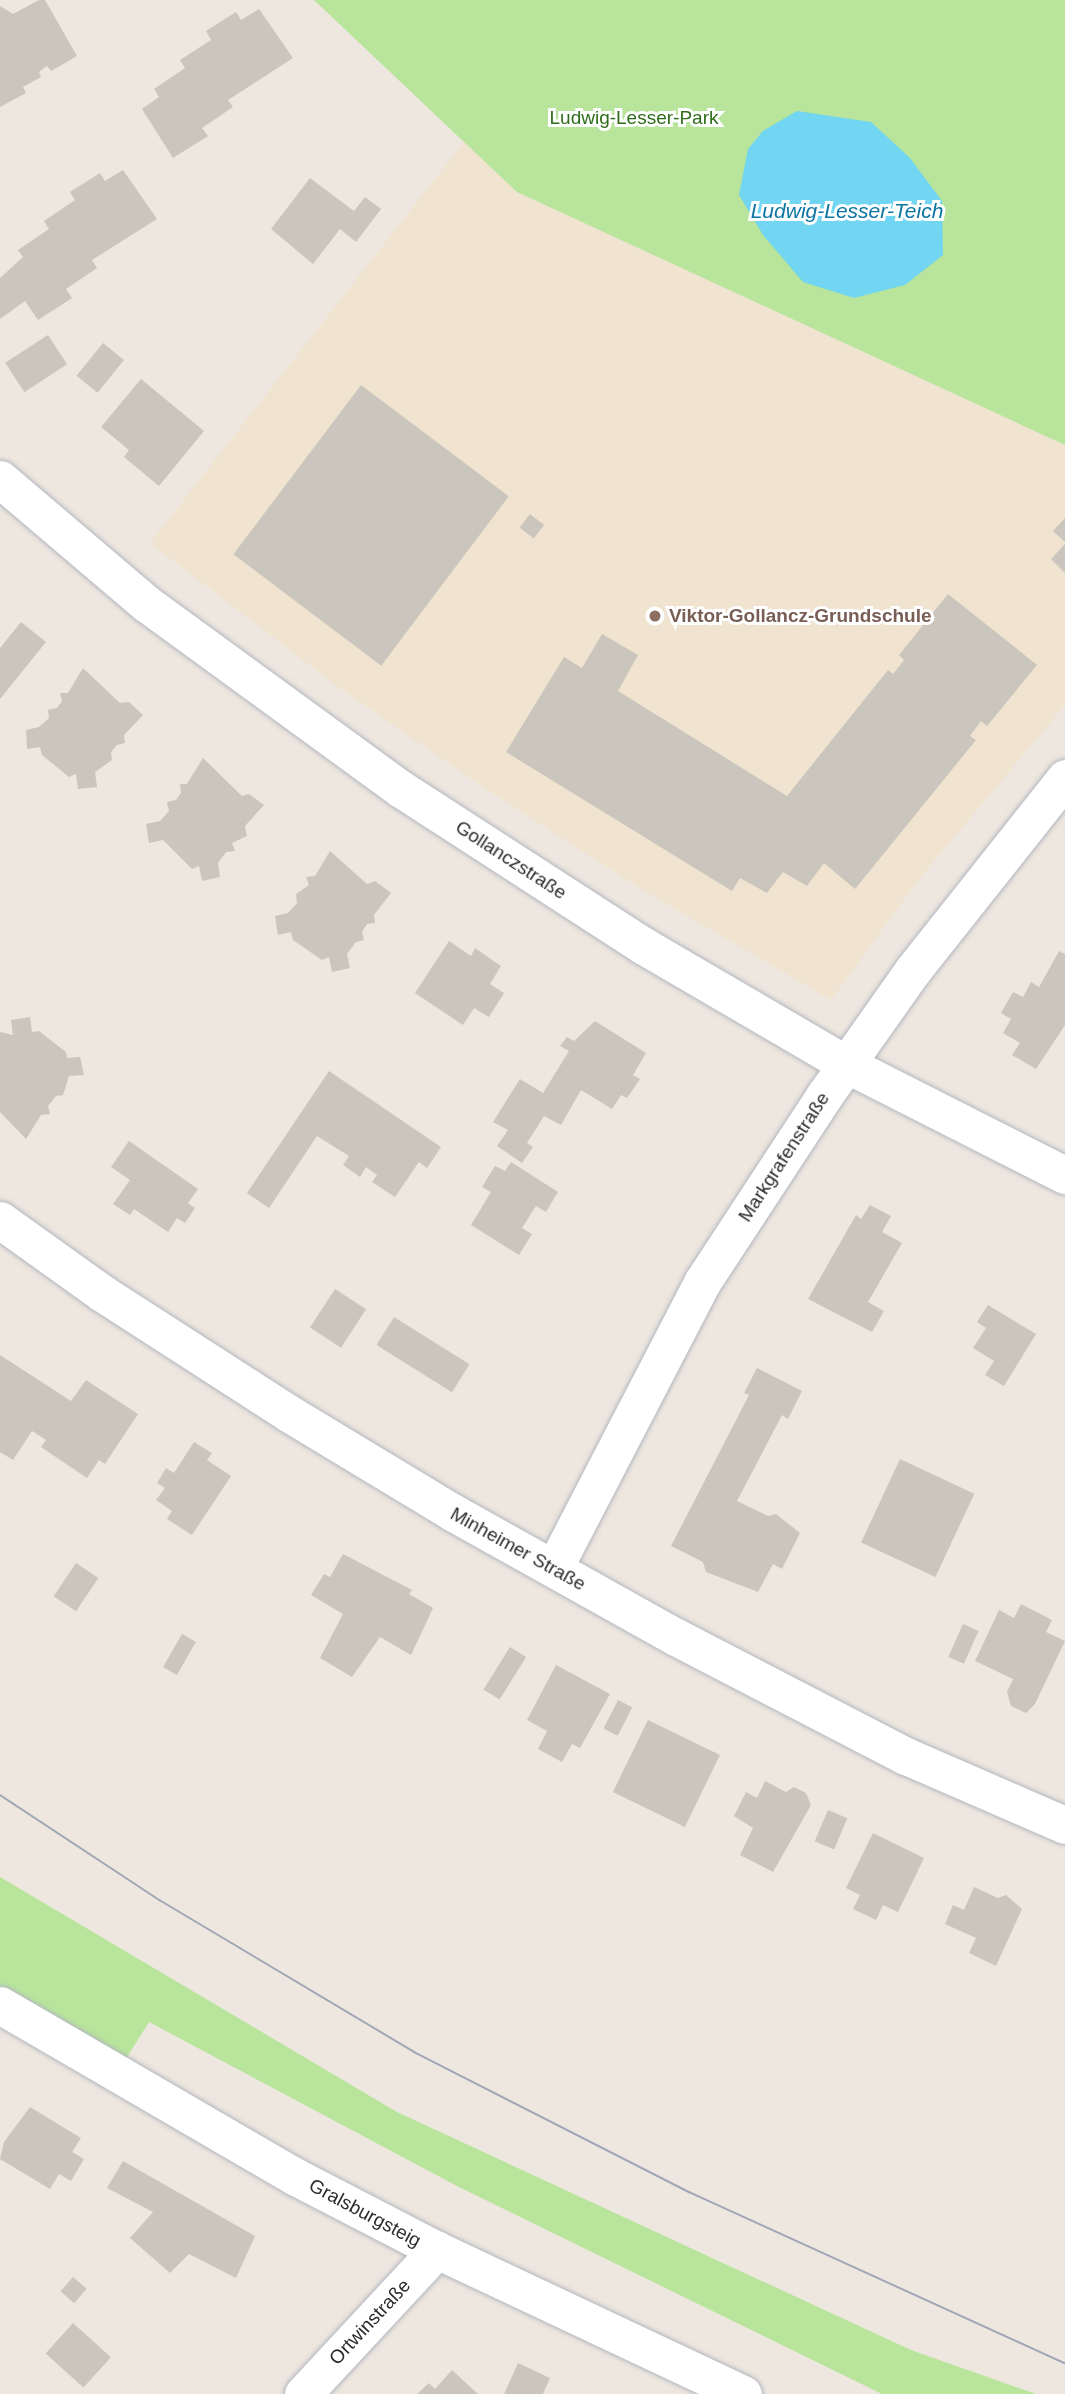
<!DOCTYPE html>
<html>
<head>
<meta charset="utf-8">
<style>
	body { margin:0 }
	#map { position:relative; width:1065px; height:2394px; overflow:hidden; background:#eee7df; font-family:Helvetica,sans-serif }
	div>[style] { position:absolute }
	.education>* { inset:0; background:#f0e3cf }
	.green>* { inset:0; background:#b8e59b }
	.water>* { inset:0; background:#72d5f1 }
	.building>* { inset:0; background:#cac5bd; transform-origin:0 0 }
	.roads { filter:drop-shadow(0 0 2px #b3b6c0) drop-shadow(0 0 2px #b3b6c0) }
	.minor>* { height:37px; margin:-18.5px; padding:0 18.5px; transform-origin:18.5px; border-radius:18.5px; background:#fff }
	.tram>* { height:2px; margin:-1px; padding:0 1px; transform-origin:1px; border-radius:1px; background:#a1a6b7 }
	.dots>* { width:19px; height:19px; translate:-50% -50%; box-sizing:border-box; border:4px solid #fff; border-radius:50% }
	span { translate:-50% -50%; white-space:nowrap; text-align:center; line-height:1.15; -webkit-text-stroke:6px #fff; paint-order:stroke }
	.park-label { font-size:19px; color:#2f6c1a }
	.education-label { font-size:19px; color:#785e54; font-weight:700 }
	.left { translate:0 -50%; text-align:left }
	.street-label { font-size:19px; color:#2d2d2d }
	.water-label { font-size:21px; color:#0c76a2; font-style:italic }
</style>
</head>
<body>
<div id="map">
	<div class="education">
		<div style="clip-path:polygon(464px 142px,517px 192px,1065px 445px,1065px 705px,919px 879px,831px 1000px,638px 887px,486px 789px,341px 689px,150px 543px)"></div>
	</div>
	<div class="green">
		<div style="clip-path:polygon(314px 0,1065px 0,1065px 445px,517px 192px)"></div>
		<div style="clip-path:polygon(0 1877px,397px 2112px,911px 2350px,1036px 2394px,882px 2394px,457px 2186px,149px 2022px,124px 2062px,0 1987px)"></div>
	</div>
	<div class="water">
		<div style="clip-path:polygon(797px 111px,871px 122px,910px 158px,942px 201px,943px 255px,905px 285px,854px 298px,803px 282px,763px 235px,739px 195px,748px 149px,763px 131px)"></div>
	</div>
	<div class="building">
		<div style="clip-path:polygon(39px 0,45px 0,77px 56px,51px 71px,47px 66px,39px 72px,41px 77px,23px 87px,26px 93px,0 107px,0 6px,13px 14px)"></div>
		<div style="clip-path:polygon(259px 9px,293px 58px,228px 100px,233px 107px,202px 128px,208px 136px,173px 158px,142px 109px,159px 97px,154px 89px,185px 68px,180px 60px,211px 40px,206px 31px,236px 12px,241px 20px)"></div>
		<div style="clip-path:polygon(123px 170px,157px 219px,92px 260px,97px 268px,66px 289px,72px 298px,38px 320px,25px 301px,0 319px,0 278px,23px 257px,18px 250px,49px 229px,44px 221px,75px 200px,70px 192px,100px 173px,105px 181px)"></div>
		<div style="clip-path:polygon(310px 178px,354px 211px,365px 197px,381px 209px,356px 242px,340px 229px,313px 264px,271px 229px)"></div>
		<div style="left:48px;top:335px;width:35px;height:51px;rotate:57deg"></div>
		<div style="left:103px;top:343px;width:27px;height:42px;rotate:39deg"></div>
		<div style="clip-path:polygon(141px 379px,204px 431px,159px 486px,124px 457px,129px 450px,101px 427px)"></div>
		<div style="left:361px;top:385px;width:185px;height:212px;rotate:37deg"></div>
		<div style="left:530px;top:514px;width:18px;height:17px;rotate:38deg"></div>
		<div style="clip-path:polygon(1065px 518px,1065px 542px,1053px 531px)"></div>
		<div style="clip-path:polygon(1065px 544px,1065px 573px,1051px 559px)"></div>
		<div style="clip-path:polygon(948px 594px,1037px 665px,987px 726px,981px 721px,970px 736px,976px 740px,855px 889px,824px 863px,807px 886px,783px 872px,767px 893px,740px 878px,732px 891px,506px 752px,564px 657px,582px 668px,602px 634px,638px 655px,618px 691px,787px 796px,888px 670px,893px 674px,904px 660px,899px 655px)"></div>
		<div style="clip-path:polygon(21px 622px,46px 642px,0 699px,0 648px)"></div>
		<div style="clip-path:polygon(83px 668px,120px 703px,129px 702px,143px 715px,124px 735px,125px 743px,117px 745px,111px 752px,112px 760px,95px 772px,97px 787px,78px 789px,76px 774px,69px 777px,42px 755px,40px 747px,27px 749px,26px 730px,39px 727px,49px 718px,48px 710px,57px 708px,62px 701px,60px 693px,68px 693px)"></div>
		<div style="clip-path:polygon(203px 758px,242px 796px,249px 794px,264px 805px,245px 826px,247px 836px,232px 843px,235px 851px,226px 852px,218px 863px,220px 877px,202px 881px,199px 866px,192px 869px,163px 840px,149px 843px,146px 824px,160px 821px,169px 811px,167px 802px,176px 800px,181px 793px,180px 784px,187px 784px)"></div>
		<div style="clip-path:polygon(330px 851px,367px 884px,375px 881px,391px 893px,374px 915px,375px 923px,367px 924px,362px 932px,364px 940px,356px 942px,347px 954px,350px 968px,332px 972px,329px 957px,322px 960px,293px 940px,291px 932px,278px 935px,275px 916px,288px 913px,297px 903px,296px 894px,309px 885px,306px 877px,315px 876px)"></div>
		<div style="clip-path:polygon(449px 941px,471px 956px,475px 948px,501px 966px,490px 984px,504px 993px,489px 1017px,474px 1008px,463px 1025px,415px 993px)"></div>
		<div style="clip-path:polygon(1059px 951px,1065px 954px,1065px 1025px,1036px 1069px,1012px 1055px,1020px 1043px,1003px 1033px,1011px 1019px,1001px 1013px,1013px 992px,1023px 997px,1031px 982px,1039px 987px)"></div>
		<div style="clip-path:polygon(30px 1017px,32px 1032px,39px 1031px,66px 1052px,67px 1058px,80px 1057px,84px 1075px,69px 1076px,63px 1095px,56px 1096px,48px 1106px,50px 1114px,41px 1115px,26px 1139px,0 1112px,0 1032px,13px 1035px,11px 1020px)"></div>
		<div style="clip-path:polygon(595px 1021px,646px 1053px,633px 1075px,640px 1079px,627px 1098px,621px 1095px,612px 1109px,581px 1090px,561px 1125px,544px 1116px,527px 1143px,533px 1147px,522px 1163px,497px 1146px,508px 1130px,493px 1122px,520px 1079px,543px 1093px,569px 1051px,560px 1046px,567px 1037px,574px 1041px)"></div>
		<div style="clip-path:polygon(329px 1071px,441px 1147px,427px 1168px,419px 1162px,395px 1197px,372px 1182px,377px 1175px,366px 1167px,360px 1177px,343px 1165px,349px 1156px,317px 1136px,269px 1208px,247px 1193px)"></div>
		<div style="clip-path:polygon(129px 1141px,198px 1189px,188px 1203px,195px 1208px,185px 1223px,177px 1218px,168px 1232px,134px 1209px,130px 1215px,113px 1204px,130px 1180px,111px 1167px)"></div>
		<div style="clip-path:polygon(511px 1162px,558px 1192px,546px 1212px,536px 1206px,522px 1228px,532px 1234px,519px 1255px,471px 1225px,491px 1192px,482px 1187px,495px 1166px,505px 1171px)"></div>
		<div style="clip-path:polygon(870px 1205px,891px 1216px,882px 1232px,902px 1243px,868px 1302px,884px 1311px,872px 1332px,808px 1299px,856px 1215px,861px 1219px)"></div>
		<div style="left:335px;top:1289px;width:37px;height:46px;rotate:33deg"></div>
		<div style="clip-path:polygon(988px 1305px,1036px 1334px,1004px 1386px,985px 1375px,994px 1361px,973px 1348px,986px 1328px,977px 1322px)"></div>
		<div style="left:394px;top:1317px;width:89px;height:33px;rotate:32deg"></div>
		<div style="clip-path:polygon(0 1355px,71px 1401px,86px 1380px,138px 1414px,105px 1464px,99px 1460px,87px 1478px,41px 1447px,46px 1440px,32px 1431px,13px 1460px,0 1452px)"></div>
		<div style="clip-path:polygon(757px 1368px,802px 1391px,788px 1419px,782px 1415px,737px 1501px,768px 1516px,776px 1514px,800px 1533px,782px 1569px,773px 1564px,758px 1592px,706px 1572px,703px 1562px,671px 1546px,749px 1395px,744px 1393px)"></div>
		<div style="clip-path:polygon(194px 1442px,212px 1453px,207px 1460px,231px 1476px,192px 1535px,167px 1519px,172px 1511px,156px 1500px,165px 1488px,157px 1483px,166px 1468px,174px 1473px)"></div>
		<div style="left:900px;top:1459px;width:82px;height:92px;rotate:25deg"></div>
		<div style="clip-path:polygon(343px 1554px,412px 1590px,409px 1594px,433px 1608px,411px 1655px,380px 1637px,352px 1677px,320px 1658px,343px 1614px,311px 1595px,324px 1574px,330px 1577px)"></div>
		<div style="left:76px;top:1563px;width:27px;height:40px;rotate:34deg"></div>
		<div style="clip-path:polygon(1021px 1604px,1052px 1620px,1046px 1632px,1065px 1641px,1035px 1704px,1026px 1713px,1011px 1706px,1007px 1692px,1013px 1679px,975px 1661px,999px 1610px,1014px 1618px)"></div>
		<div style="left:963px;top:1624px;width:17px;height:36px;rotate:24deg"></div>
		<div style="left:182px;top:1634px;width:16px;height:38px;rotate:30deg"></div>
		<div style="left:510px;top:1647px;width:19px;height:50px;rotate:32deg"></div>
		<div style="clip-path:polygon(556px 1665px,610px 1694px,580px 1748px,572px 1744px,562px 1762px,538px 1749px,547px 1731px,527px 1720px)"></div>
		<div style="left:618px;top:1700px;width:16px;height:32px;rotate:27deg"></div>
		<div style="left:648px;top:1720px;width:80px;height:80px;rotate:26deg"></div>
		<div style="clip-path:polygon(765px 1781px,786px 1792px,794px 1787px,806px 1793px,811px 1805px,773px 1872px,740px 1855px,753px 1828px,734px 1816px,746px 1792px,757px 1798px)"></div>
		<div style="left:828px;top:1810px;width:21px;height:34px;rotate:23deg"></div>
		<div style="clip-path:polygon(873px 1833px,924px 1858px,898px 1912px,883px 1905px,876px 1920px,853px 1909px,860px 1895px,846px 1888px)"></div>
		<div style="clip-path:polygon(974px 1887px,998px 1898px,1006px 1895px,1022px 1909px,996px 1966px,969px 1953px,976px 1938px,945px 1924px,953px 1905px,964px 1910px)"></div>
		<div style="clip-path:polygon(30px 2107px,81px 2138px,72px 2152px,84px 2159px,71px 2181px,59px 2174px,50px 2189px,0 2159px,4px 2142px)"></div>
		<div style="clip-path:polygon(123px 2161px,255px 2236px,236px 2278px,189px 2254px,170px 2273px,130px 2238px,153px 2212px,107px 2188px)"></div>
		<div style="left:73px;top:2277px;width:18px;height:19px;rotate:41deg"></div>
		<div style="left:73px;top:2323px;width:51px;height:41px;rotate:42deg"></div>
		<div style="clip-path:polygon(518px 2363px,550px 2378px,543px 2394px,504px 2394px)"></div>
		<div style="clip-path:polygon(452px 2370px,478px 2394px,417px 2394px,429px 2383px,435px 2389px)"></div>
	</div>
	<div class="roads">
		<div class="minor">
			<div style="left:0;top:479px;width:193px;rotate:40.4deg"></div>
			<div style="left:147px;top:604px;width:314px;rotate:36.1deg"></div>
			<div style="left:401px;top:789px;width:289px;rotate:32.9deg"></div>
			<div style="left:644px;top:946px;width:234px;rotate:30.3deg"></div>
			<div style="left:846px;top:1064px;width:246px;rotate:26.9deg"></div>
			<div style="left:0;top:1220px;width:125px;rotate:35.6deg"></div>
			<div style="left:102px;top:1293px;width:221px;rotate:32.8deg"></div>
			<div style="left:288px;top:1413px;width:192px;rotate:31.1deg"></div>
			<div style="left:452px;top:1512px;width:257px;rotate:29.2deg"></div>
			<div style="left:676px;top:1637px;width:259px;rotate:27.4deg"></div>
			<div style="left:906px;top:1756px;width:173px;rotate:23.5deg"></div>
			<div style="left:554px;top:1568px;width:323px;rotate:-62.6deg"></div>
			<div style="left:703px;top:1281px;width:221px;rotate:-56.8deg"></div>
			<div style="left:824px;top:1096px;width:154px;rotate:-54.8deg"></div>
			<div style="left:913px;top:970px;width:245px;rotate:-51.6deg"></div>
			<div style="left:0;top:2005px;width:342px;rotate:30.2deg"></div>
			<div style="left:296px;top:2177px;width:159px;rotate:27.4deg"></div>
			<div style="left:437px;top:2250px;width:338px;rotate:25.2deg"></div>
			<div style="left:303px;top:2394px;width:197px;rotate:-47.1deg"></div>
		</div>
	</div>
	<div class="tram">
		<div style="left:0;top:1795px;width:193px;rotate:33.4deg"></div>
		<div style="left:161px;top:1901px;width:295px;rotate:30.8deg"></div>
		<div style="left:414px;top:2052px;width:309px;rotate:27deg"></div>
		<div style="left:689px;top:2192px;width:413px;rotate:24.5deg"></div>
	</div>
	<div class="dots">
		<div style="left:655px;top:616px;background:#8d6e63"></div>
	</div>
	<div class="park-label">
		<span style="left:634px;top:118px">Ludwig-Lesser-Park</span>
	</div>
	<div class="education-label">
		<span class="left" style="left:669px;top:616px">Viktor-Gollancz-Grundschule</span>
	</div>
	<div class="street-label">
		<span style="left:511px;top:860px;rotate:33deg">Gollanczstraße</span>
		<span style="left:784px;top:1157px;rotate:-57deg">Markgrafenstraße</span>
		<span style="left:518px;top:1549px;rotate:29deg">Minheimer Straße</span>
		<span style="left:365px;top:2213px;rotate:28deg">Gralsburgsteig</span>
		<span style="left:370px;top:2322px;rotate:-47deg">Ortwinstraße</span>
	</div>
	<div class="water-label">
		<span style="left:847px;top:211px">Ludwig-Lesser-Teich</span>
	</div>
</div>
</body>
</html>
